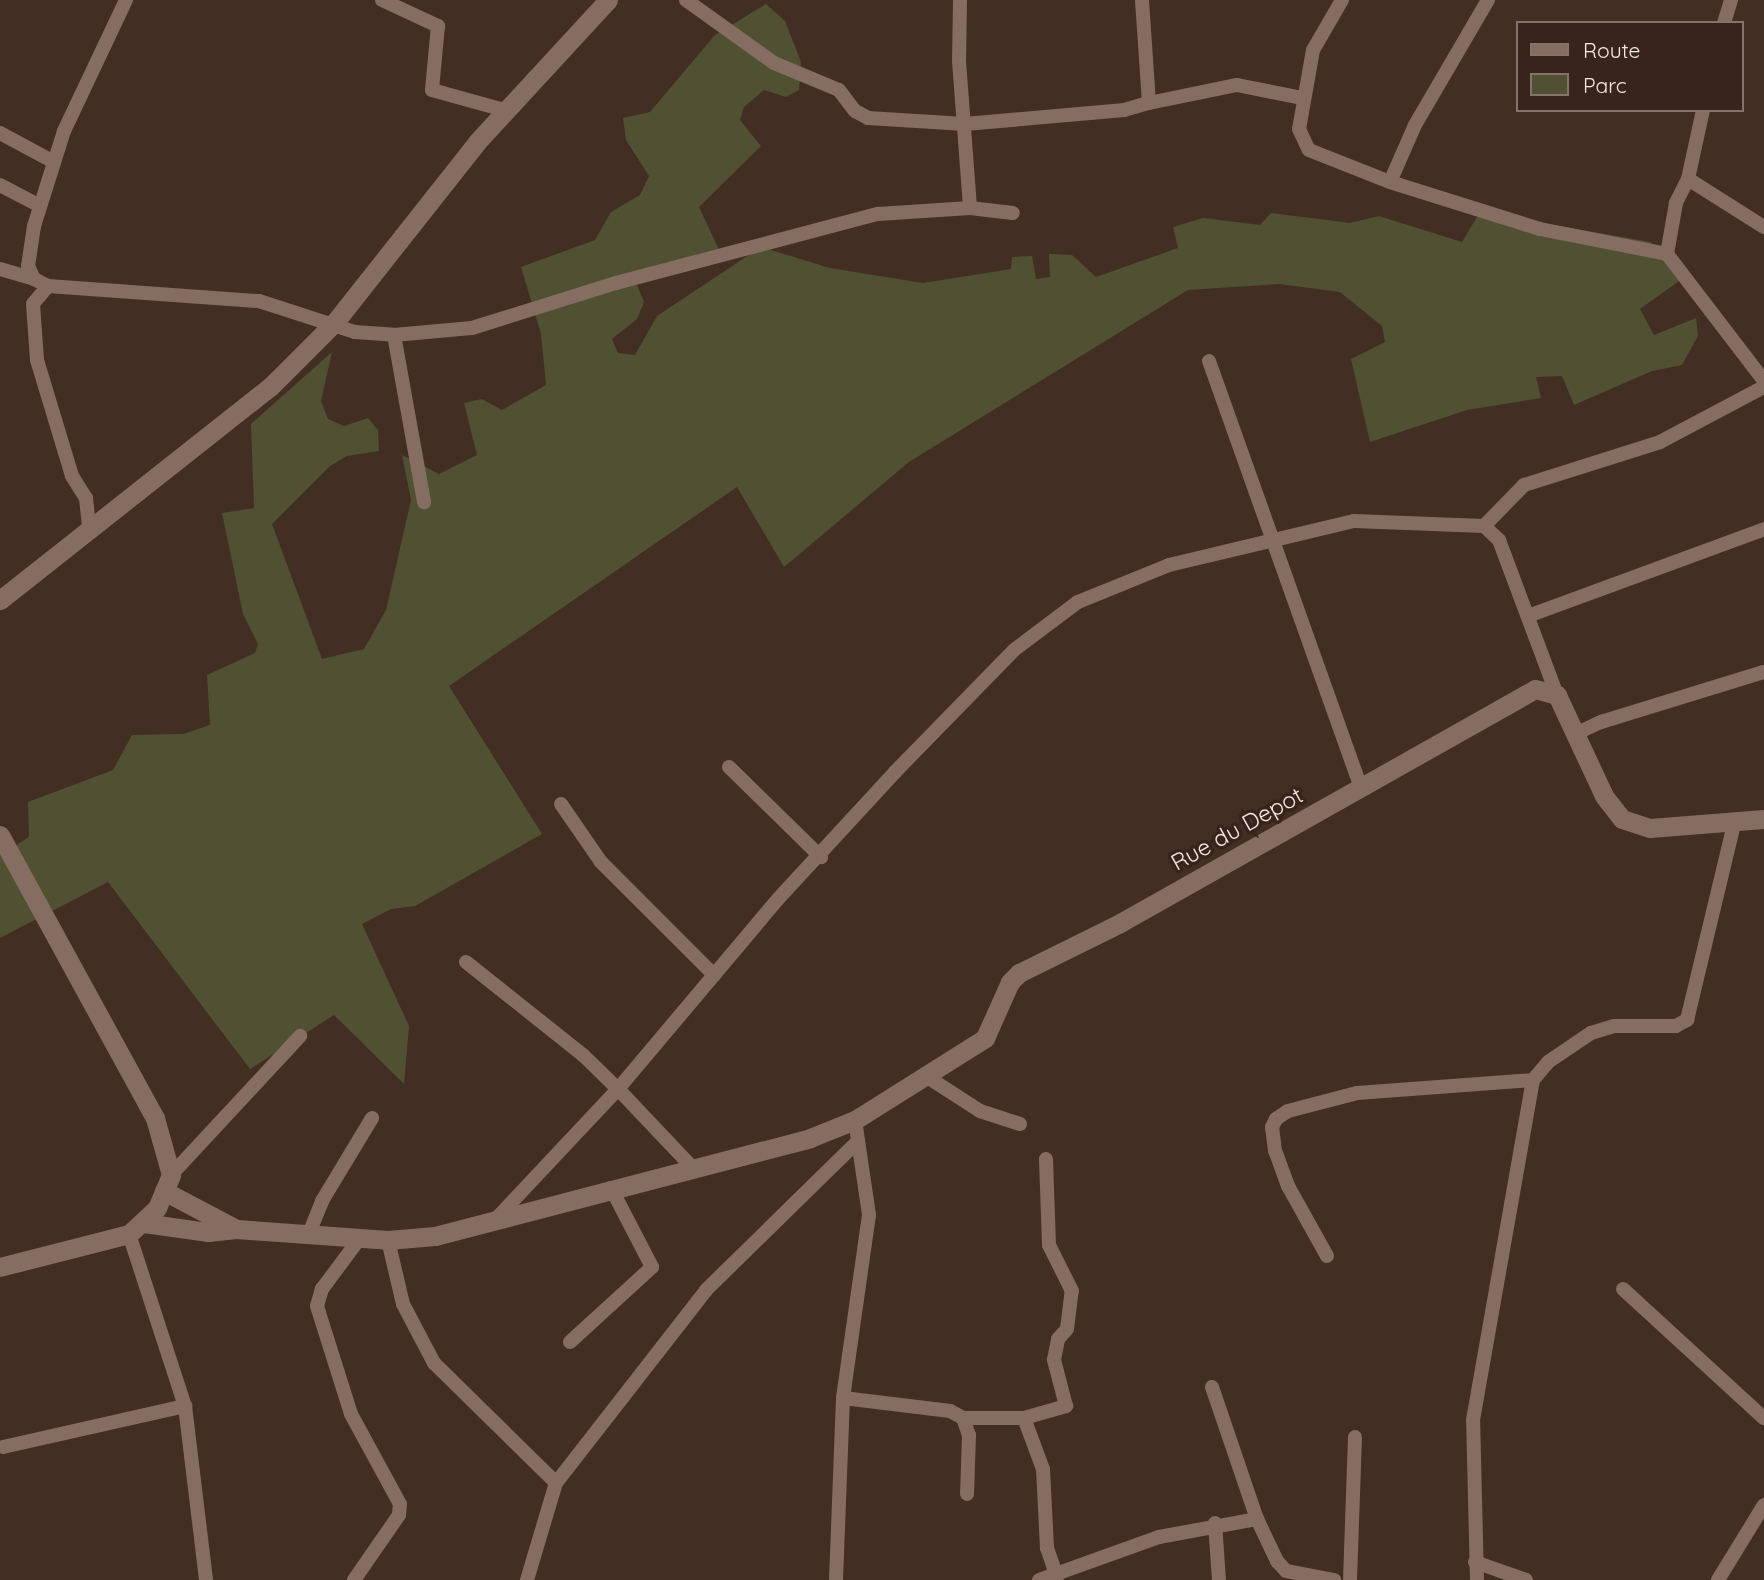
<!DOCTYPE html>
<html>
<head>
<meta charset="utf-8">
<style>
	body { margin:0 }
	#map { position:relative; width:1764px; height:1580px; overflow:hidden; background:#432e24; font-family:Quicksand,sans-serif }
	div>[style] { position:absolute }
	.green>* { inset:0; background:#4f5132 }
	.street>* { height:14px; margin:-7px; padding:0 7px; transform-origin:7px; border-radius:7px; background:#866d62 }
	.secondary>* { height:19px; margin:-9.5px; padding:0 9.5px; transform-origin:9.5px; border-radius:9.5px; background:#866d62 }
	span { translate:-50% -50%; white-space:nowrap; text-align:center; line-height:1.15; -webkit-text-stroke:7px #38241b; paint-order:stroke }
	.street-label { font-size:23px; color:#f6e8e2 }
	.legend { position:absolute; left:1516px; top:21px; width:228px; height:91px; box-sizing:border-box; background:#38241b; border:2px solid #84726b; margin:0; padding:9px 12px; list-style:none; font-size:21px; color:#f6e8e2 }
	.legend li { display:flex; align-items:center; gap:14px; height:35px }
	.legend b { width:35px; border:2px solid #84726b }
</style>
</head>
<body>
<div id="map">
	<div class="green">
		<div style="clip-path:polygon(766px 4px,785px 21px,801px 62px,799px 90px,786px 97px,764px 90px,744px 107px,740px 120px,761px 146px,699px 207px,720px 252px,635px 280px,644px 302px,637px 319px,612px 339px,618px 353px,635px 355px,657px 316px,761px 247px,830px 268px,923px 283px,1011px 269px,1012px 257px,1032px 256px,1036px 279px,1050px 277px,1049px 254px,1072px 255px,1096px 277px,1178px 248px,1173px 227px,1203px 218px,1260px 225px,1271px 213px,1350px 223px,1379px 216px,1462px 242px,1480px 212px,1651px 242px,1679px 281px,1640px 309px,1654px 335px,1696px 318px,1698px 336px,1682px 365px,1652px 371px,1574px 405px,1562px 376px,1536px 377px,1541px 398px,1467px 410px,1370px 442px,1351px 359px,1385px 342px,1382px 326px,1340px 292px,1279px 284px,1188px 290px,909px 462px,784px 567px,737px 487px,449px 686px,542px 834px,415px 906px,391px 909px,362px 924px,409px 1026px,404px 1084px,334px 1015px,250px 1069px,108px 882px,0 938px,0 855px,29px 837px,28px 802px,113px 770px,132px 735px,183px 734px,210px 725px,207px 675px,255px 653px,258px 644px,243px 614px,222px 513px,254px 508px,251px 424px,332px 352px,321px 401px,328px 419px,344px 426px,368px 418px,378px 430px,379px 451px,347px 456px,330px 466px,272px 524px,322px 659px,364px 649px,386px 610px,411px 500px,402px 455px,439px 474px,477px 455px,464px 403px,482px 399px,502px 410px,546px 385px,541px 334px,521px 267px,595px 240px,611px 212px,640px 195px,649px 176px,626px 140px,623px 118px,650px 112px,715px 35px)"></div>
	</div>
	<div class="street">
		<div style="left:126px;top:0;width:145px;rotate:115.3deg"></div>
		<div style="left:64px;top:131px;width:100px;rotate:107.5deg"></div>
		<div style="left:34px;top:226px;width:40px;rotate:98.5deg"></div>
		<div style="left:28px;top:266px;width:14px;rotate:65deg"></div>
		<div style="left:34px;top:279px;width:16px;rotate:27deg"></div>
		<div style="left:48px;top:286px;width:212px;rotate:4.1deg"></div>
		<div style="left:259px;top:301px;width:101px;rotate:17.9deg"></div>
		<div style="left:355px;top:332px;width:39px;rotate:4deg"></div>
		<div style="left:394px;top:335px;width:78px;rotate:-5.1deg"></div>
		<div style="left:472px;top:328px;width:151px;rotate:-17.4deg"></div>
		<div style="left:616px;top:283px;width:271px;rotate:-14.8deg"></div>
		<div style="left:878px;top:214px;width:92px;rotate:-3.7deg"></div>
		<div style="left:970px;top:208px;width:43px;rotate:6.6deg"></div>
		<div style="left:382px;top:0;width:62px;rotate:24.9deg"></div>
		<div style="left:438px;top:26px;width:64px;rotate:95.4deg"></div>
		<div style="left:432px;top:90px;width:75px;rotate:15.5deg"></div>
		<div style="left:686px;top:0;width:108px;rotate:35.6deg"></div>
		<div style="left:774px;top:63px;width:70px;rotate:22.6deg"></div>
		<div style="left:839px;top:90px;width:26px;rotate:53deg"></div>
		<div style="left:855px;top:111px;width:15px;rotate:28deg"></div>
		<div style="left:868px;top:118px;width:97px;rotate:3.5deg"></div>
		<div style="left:965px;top:124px;width:160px;rotate:-5deg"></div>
		<div style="left:1124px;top:110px;width:26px;rotate:-16deg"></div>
		<div style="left:1149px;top:103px;width:103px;rotate:-93.9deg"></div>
		<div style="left:960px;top:0;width:61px;rotate:90.9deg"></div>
		<div style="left:959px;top:61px;width:147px;rotate:85.7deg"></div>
		<div style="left:1342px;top:0;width:58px;rotate:120.1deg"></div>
		<div style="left:1313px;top:50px;width:80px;rotate:100deg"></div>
		<div style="left:1299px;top:129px;width:23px;rotate:65deg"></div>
		<div style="left:1309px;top:150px;width:87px;rotate:21.6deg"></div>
		<div style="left:1488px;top:0;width:145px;rotate:120.3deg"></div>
		<div style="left:1415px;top:125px;width:62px;rotate:113.7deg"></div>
		<div style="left:1390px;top:182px;width:157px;rotate:17.4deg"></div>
		<div style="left:1540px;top:229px;width:129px;rotate:11.1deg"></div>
		<div style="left:1724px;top:23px;width:24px;rotate:-73deg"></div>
		<div style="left:1149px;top:103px;width:90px;rotate:-11.6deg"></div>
		<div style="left:1237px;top:85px;width:66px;rotate:11.3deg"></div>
		<div style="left:1703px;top:110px;width:71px;rotate:102.3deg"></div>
		<div style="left:1688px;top:179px;width:27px;rotate:117deg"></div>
		<div style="left:1676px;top:203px;width:52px;rotate:100deg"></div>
		<div style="left:1667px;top:254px;width:160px;rotate:52.6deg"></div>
		<div style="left:0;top:133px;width:61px;rotate:28.2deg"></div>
		<div style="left:1688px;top:179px;width:90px;rotate:32.3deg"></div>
		<div style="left:0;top:185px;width:45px;rotate:27.7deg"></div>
		<div style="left:0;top:269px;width:35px;rotate:16deg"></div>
		<div style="left:48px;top:286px;width:23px;rotate:130deg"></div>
		<div style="left:33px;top:304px;width:56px;rotate:85.9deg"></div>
		<div style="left:37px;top:360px;width:121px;rotate:73.2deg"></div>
		<div style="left:72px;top:476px;width:26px;rotate:58deg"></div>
		<div style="left:86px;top:498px;width:28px;rotate:84deg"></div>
		<div style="left:394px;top:335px;width:170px;rotate:79.8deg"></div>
		<div style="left:1209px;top:361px;width:453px;rotate:70.4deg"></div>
		<div style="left:1484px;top:526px;width:57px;rotate:-45.7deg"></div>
		<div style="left:1524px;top:485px;width:143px;rotate:-17.5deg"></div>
		<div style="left:1660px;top:442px;width:118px;rotate:-27.9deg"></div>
		<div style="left:1528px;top:616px;width:252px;rotate:-20.2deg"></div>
		<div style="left:1575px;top:734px;width:29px;rotate:-25deg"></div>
		<div style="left:1601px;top:722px;width:170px;rotate:-17.1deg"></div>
		<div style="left:729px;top:767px;width:129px;rotate:44.4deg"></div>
		<div style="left:561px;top:804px;width:70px;rotate:55.4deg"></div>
		<div style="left:601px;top:862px;width:160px;rotate:45deg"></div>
		<div style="left:466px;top:962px;width:149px;rotate:38.5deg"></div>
		<div style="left:583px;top:1055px;width:49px;rotate:44.2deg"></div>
		<div style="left:618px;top:1089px;width:180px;rotate:133.2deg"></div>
		<div style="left:929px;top:1078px;width:61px;rotate:32.9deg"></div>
		<div style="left:980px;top:1111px;width:42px;rotate:18deg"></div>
		<div style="left:855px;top:1120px;width:96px;rotate:81.6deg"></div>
		<div style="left:869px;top:1215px;width:185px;rotate:98.1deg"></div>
		<div style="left:843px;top:1398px;width:108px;rotate:6.9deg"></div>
		<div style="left:950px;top:1411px;width:15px;rotate:28deg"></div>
		<div style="left:963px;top:1418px;width:18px;rotate:71deg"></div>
		<div style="left:969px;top:1435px;width:59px;rotate:91.9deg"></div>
		<div style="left:692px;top:1167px;width:108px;rotate:-133.5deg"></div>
		<div style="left:618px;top:1089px;width:248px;rotate:-49.9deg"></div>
		<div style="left:778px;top:899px;width:173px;rotate:-47.3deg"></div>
		<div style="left:895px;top:772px;width:170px;rotate:-45.7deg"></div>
		<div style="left:1014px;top:650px;width:80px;rotate:-36.9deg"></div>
		<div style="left:1078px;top:602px;width:98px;rotate:-22.1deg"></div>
		<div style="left:1169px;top:565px;width:190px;rotate:-13.4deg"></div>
		<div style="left:1354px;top:521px;width:130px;rotate:2.2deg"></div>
		<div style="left:1484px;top:526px;width:21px;rotate:43deg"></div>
		<div style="left:1499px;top:540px;width:165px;rotate:69.5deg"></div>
		<div style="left:171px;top:1175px;width:190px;rotate:-47.1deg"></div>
		<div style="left:129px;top:1234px;width:181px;rotate:72deg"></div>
		<div style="left:185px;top:1406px;width:175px;rotate:83.1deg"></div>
		<div style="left:308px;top:1236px;width:38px;rotate:-68deg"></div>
		<div style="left:322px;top:1201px;width:97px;rotate:-58.9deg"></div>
		<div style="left:388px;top:1240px;width:66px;rotate:76.8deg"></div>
		<div style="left:403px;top:1304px;width:67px;rotate:62.3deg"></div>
		<div style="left:434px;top:1363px;width:171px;rotate:44.5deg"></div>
		<div style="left:1327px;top:1256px;width:80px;rotate:-119.1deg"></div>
		<div style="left:1288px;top:1186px;width:37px;rotate:-110deg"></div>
		<div style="left:1275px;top:1151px;width:24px;rotate:-97deg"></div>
		<div style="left:1272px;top:1127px;width:9px;rotate:-63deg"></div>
		<div style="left:1276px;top:1119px;width:14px;rotate:-34deg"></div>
		<div style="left:1288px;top:1111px;width:71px;rotate:-14.6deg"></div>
		<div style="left:1357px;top:1093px;width:176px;rotate:-4.2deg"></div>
		<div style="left:1623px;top:1289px;width:191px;rotate:42.5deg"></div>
		<div style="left:570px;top:1342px;width:111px;rotate:-42.4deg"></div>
		<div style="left:652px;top:1267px;width:89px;rotate:-117.4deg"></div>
		<div style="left:1212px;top:1387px;width:139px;rotate:71.2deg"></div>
		<div style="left:1257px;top:1519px;width:47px;rotate:64.5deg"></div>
		<div style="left:1277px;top:1561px;width:13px;rotate:48deg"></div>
		<div style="left:1286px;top:1571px;width:49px;rotate:10.6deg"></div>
		<div style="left:963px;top:1418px;width:61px"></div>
		<div style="left:1024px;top:1418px;width:44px;rotate:-15.9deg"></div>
		<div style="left:1066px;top:1406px;width:48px;rotate:-104.6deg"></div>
		<div style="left:1054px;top:1360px;width:21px;rotate:-79deg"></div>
		<div style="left:1058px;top:1339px;width:13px;rotate:-48deg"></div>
		<div style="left:1067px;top:1329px;width:38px;rotate:-83deg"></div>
		<div style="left:1072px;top:1291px;width:51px;rotate:-116.6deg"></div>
		<div style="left:1049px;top:1245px;width:86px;rotate:-92deg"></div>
		<div style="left:1024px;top:1418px;width:54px;rotate:69.6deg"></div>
		<div style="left:1043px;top:1469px;width:79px;rotate:87.1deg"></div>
		<div style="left:1047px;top:1548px;width:31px;rotate:71deg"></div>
		<div style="left:3px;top:1447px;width:187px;rotate:-12.7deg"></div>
		<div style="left:1215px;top:1523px;width:57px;rotate:86deg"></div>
		<div style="left:1475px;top:1562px;width:54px;rotate:19.4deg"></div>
		<div style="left:354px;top:1580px;width:79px;rotate:-55.3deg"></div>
		<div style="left:399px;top:1515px;width:11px;rotate:-85deg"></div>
		<div style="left:400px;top:1504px;width:102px;rotate:-118.6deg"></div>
		<div style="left:351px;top:1414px;width:113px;rotate:-107.5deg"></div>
		<div style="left:317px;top:1306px;width:18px;rotate:-74deg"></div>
		<div style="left:322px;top:1289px;width:64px;rotate:-53.3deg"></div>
		<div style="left:527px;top:1580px;width:101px;rotate:-73.4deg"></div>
		<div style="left:556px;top:1483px;width:244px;rotate:-52.1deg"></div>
		<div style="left:706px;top:1290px;width:213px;rotate:-44.4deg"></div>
		<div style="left:836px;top:1580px;width:182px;rotate:-87.8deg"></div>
		<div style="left:1039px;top:1580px;width:127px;rotate:-19.7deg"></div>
		<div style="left:1159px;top:1537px;width:100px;rotate:-10.4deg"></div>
		<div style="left:1350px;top:1580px;width:143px;rotate:-88deg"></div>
		<div style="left:1477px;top:1580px;width:160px;rotate:-91.4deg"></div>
		<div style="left:1473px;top:1420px;width:345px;rotate:-80deg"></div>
		<div style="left:1533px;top:1080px;width:23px;rotate:-50deg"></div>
		<div style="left:1548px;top:1062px;width:52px;rotate:-34deg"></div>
		<div style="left:1591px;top:1033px;width:24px;rotate:-17deg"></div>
		<div style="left:1614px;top:1026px;width:62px"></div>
		<div style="left:1676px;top:1026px;width:13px;rotate:-29deg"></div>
		<div style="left:1687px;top:1020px;width:206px;rotate:-76.5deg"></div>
		<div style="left:1718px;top:1580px;width:88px;rotate:-58.5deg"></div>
	</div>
	<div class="secondary">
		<div style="left:0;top:600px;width:344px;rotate:-38.3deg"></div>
		<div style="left:270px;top:387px;width:92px;rotate:-45deg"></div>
		<div style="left:335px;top:322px;width:229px;rotate:-51.7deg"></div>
		<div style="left:477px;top:142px;width:193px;rotate:-47.3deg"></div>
		<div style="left:0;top:835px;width:323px;rotate:61.3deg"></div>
		<div style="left:155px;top:1118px;width:59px;rotate:74.3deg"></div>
		<div style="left:171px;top:1175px;width:36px;rotate:113deg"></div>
		<div style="left:157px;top:1208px;width:38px;rotate:137deg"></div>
		<div style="left:129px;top:1234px;width:133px;rotate:165.7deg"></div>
		<div style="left:164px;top:1191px;width:81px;rotate:27.8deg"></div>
		<div style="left:144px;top:1223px;width:65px;rotate:8deg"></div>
		<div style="left:208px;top:1232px;width:28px;rotate:-6deg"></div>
		<div style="left:236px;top:1229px;width:152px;rotate:4.1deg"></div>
		<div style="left:388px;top:1240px;width:47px;rotate:-4.9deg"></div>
		<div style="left:435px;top:1236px;width:388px;rotate:-14.6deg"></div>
		<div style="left:810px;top:1138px;width:48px;rotate:-21.8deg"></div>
		<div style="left:855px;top:1120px;width:154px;rotate:-32.2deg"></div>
		<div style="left:985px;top:1038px;width:61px;rotate:-65.9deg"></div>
		<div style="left:1010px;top:982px;width:13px;rotate:-45deg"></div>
		<div style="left:1019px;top:973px;width:113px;rotate:-26.3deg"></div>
		<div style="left:1120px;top:923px;width:476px;rotate:-29.4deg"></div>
		<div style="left:1535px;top:689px;width:23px;rotate:15deg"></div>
		<div style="left:1557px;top:695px;width:111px;rotate:65deg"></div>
		<div style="left:1604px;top:796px;width:29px;rotate:52deg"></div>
		<div style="left:1622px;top:819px;width:29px;rotate:18deg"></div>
		<div style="left:1650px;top:828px;width:114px;rotate:-4.5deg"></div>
	</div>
	<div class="street-label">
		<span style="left:1237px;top:829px;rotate:-29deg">Rue du Depot</span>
	</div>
	<ul class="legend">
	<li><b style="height:9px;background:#866d62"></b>Route</li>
	<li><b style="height:19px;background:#4f5132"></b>Parc</li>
	</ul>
</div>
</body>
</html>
